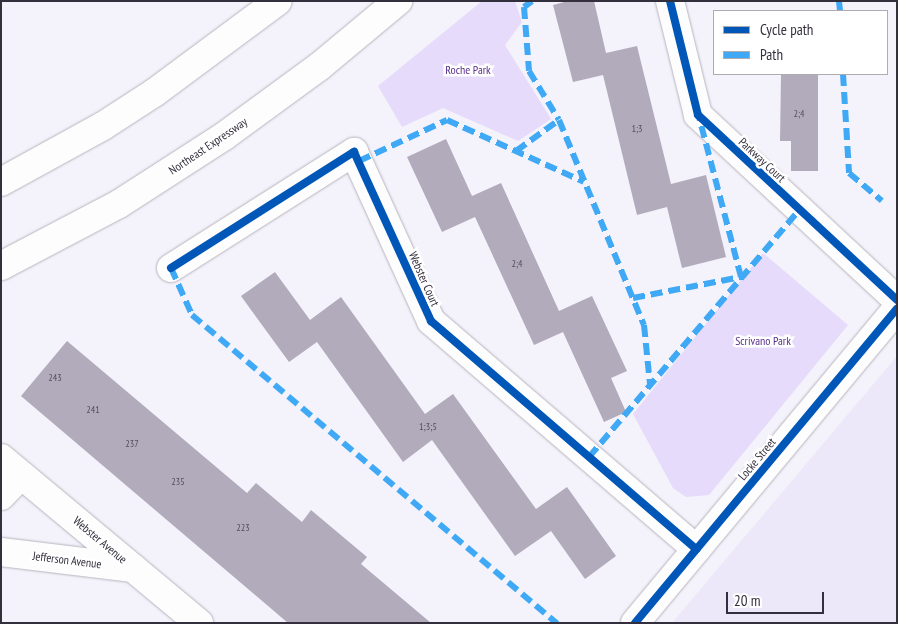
<!DOCTYPE html>
<html>
<head>
<meta charset="utf-8">
<style>
	body { margin:0 }
	#map { position:relative; width:898px; height:624px; overflow:hidden; background:#f4f2fa; font-family:"PT Sans Narrow",sans-serif }
	div>[style] { position:absolute }
	.built>* { inset:0; background:#ede8f9 }
	.green>* { inset:0; background:#e6dbfb }
	.building>* { inset:0; background:#b1abbc }
	.roads { filter:drop-shadow(0 0 1px #b8b4bf) drop-shadow(0 0 1px #b8b4bf) }
	.minor>* { height:28px; margin:-14px; padding:0 14px; transform-origin:14px; border-radius:14px; background:#fdfdfe }
	.highway>* { height:28px; margin:-14px; padding:0 14px; transform-origin:14px; border-radius:14px; background:#fdfdfe }
	.quiet>* { height:6px; margin-top:-3px; transform-origin:0; background:repeating-linear-gradient(90deg,#3fa9f5 0 12px,transparent 0 18px) }
	.cycleway>* { height:8px; margin:-4px; padding:0 4px; transform-origin:4px; border-radius:4px; background:#0057b8 }
	span { translate:-50% -50%; white-space:nowrap; text-align:center; line-height:1.15; -webkit-text-stroke:5px #fff; paint-order:stroke }
	.number-label { font-size:10px; color:#534e5d }
	.number-label span { -webkit-text-stroke-width:0 }
	.park-label { font-size:12px; color:#593289 }
	.street-label { font-size:12px; color:#342f3d }
	.frame { position:absolute; inset:0; border:2px solid #342f3d; pointer-events:none }
	.legend { position:absolute; left:713px; top:10px; width:175px; height:65px; box-sizing:border-box; background:#fff; border:1px solid #aeacb1; margin:0; padding:6px 9px; list-style:none; font-size:15px; color:#342f3d }
	.legend li { display:flex; align-items:center; gap:10px; height:25px }
	.legend b { width:25px; border:1px solid #aeacb1 }
	.scale { position:absolute; left:726px; top:592px; width:98px; height:22px; box-sizing:border-box; border:2px solid #342f3d; border-top:0; padding-left:6px; font-size:15px; line-height:18px; white-space:nowrap; color:#342f3d; -webkit-text-stroke:4px #fff; paint-order:stroke }
</style>
</head>
<body>
<div id="map">
	<div class="built">
		<div style="clip-path:polygon(897px 356px,897px 623px,672px 623px)"></div>
	</div>
	<div class="green">
		<div style="clip-path:polygon(482px 1px,515px 1px,522px 22px,505px 45px,551px 119px,518px 141px,443px 108px,402px 127px,378px 86px)"></div>
		<div style="clip-path:polygon(763px 253px,848px 325px,709px 495px,686px 497px,673px 488px,633px 414px)"></div>
	</div>
	<div class="building">
		<div style="clip-path:polygon(568px 1px,594px 1px,606px 53px,637px 46px,671px 184px,706px 175px,726px 257px,682px 268px,667px 207px,637px 215px,603px 75px,573px 82px,553px 5px)"></div>
		<div style="clip-path:polygon(781px 74px,818px 74px,818px 171px,791px 171px,791px 141px,780px 141px)"></div>
		<div style="clip-path:polygon(446px 139px,472px 196px,501px 183px,559px 311px,592px 296px,627px 371px,611px 378px,626px 412px,604px 422px,563px 332px,534px 345px,475px 217px,442px 232px,407px 157px)"></div>
		<div style="clip-path:polygon(275px 272px,310px 320px,341px 297px,425px 414px,453px 394px,536px 509px,567px 487px,616px 556px,585px 579px,551px 531px,515px 556px,432px 440px,403px 462px,317px 342px,289px 362px,241px 296px)"></div>
		<div style="clip-path:polygon(67px 341px,247px 493px,256px 483px,302px 522px,311px 510px,367px 557px,361px 564px,431px 623px,288px 623px,21px 396px)"></div>
	</div>
	<div class="roads">
		<div class="minor">
			<div style="left:670px;top:1px;width:117px;rotate:76.2deg"></div>
			<div style="left:698px;top:115px;width:272px;rotate:42.9deg"></div>
			<div style="left:171px;top:268px;width:217px;rotate:-32.4deg"></div>
			<div style="left:354px;top:152px;width:186px;rotate:65.5deg"></div>
			<div style="left:431px;top:321px;width:350px;rotate:40.7deg"></div>
			<div style="left:1px;top:458px;width:258px;rotate:39.8deg"></div>
			<div style="left:1px;top:496px;width:29px;rotate:-46deg"></div>
			<div style="left:1px;top:552px;width:133px;rotate:6.9deg"></div>
			<div style="left:635px;top:623px;width:409px;rotate:-50.2deg"></div>
		</div>
		<div class="highway">
			<div style="left:1px;top:182px;width:116px;rotate:-28.8deg"></div>
			<div style="left:103px;top:126px;width:61px;rotate:-32.9deg"></div>
			<div style="left:154px;top:93px;width:154px;rotate:-36.6deg"></div>
			<div style="left:1px;top:266px;width:133px;rotate:-27.7deg"></div>
			<div style="left:119px;top:204px;width:124px;rotate:-32.8deg"></div>
			<div style="left:223px;top:137px;width:120px;rotate:-36.2deg"></div>
			<div style="left:320px;top:66px;width:102px;rotate:-39.8deg"></div>
		</div>
	</div>
	<div class="quiet">
		<div style="left:532px;top:1px;width:10px;rotate:143deg"></div>
		<div style="left:524px;top:7px;width:64px;rotate:85.5deg"></div>
		<div style="left:529px;top:71px;width:57px;rotate:58.5deg"></div>
		<div style="left:559px;top:120px;width:222px;rotate:67.5deg"></div>
		<div style="left:644px;top:325px;width:59px;rotate:84.2deg"></div>
		<div style="left:839px;top:1px;width:10px;rotate:84deg"></div>
		<div style="left:843px;top:74px;width:99px;rotate:86.5deg"></div>
		<div style="left:849px;top:173px;width:43px;rotate:40.3deg"></div>
		<div style="left:516px;top:151px;width:53px;rotate:-35.8deg"></div>
		<div style="left:359px;top:161px;width:97px;rotate:-25deg"></div>
		<div style="left:447px;top:120px;width:150px;rotate:24.3deg"></div>
		<div style="left:171px;top:268px;width:51px;rotate:65.9deg"></div>
		<div style="left:192px;top:315px;width:478px;rotate:40.2deg"></div>
		<div style="left:633px;top:298px;width:110px;rotate:-11deg"></div>
		<div style="left:741px;top:277px;width:165px;rotate:-104.7deg"></div>
		<div style="left:589px;top:457px;width:324px;rotate:-49.6deg"></div>
	</div>
	<div class="cycleway">
		<div style="left:670px;top:1px;width:117px;rotate:76.2deg"></div>
		<div style="left:698px;top:115px;width:272px;rotate:42.9deg"></div>
		<div style="left:171px;top:268px;width:217px;rotate:-32.4deg"></div>
		<div style="left:354px;top:152px;width:186px;rotate:65.5deg"></div>
		<div style="left:431px;top:321px;width:350px;rotate:40.7deg"></div>
		<div style="left:635px;top:623px;width:409px;rotate:-50.2deg"></div>
	</div>
	<div class="number-label">
		<span style="left:799px;top:114px">2;4</span>
		<span style="left:637px;top:129px">1;3</span>
		<span style="left:517px;top:264px">2;4</span>
		<span style="left:55px;top:378px">243</span>
		<span style="left:93px;top:410px">241</span>
		<span style="left:428px;top:427px">1;3;5</span>
		<span style="left:132px;top:444px">237</span>
		<span style="left:178px;top:482px">235</span>
		<span style="left:243px;top:528px">223</span>
	</div>
	<div class="park-label">
		<span style="left:468px;top:70px">Roche Park</span>
		<span style="left:763px;top:341px">Scrivano Park</span>
	</div>
	<div class="street-label">
		<span style="left:208px;top:146px;rotate:-34deg">Northeast Expressway</span>
		<span style="left:762px;top:160px;rotate:43deg">Parkway Court</span>
		<span style="left:424px;top:279px;rotate:66deg">Webster Court</span>
		<span style="left:757px;top:459px;rotate:-50deg">Locke Street</span>
		<span style="left:100px;top:540px;rotate:40deg">Webster Avenue</span>
		<span style="left:67px;top:560px;rotate:7deg">Jefferson Avenue</span>
	</div>
	<div class="frame"></div>
	<ul class="legend">
	<li><b style="height:6px;background:#0057b8"></b>Cycle path</li>
	<li><b style="height:6px;background:#3fa9f5"></b>Path</li>
	</ul>
	<div class="scale">20 m</div>
</div>
</body>
</html>
